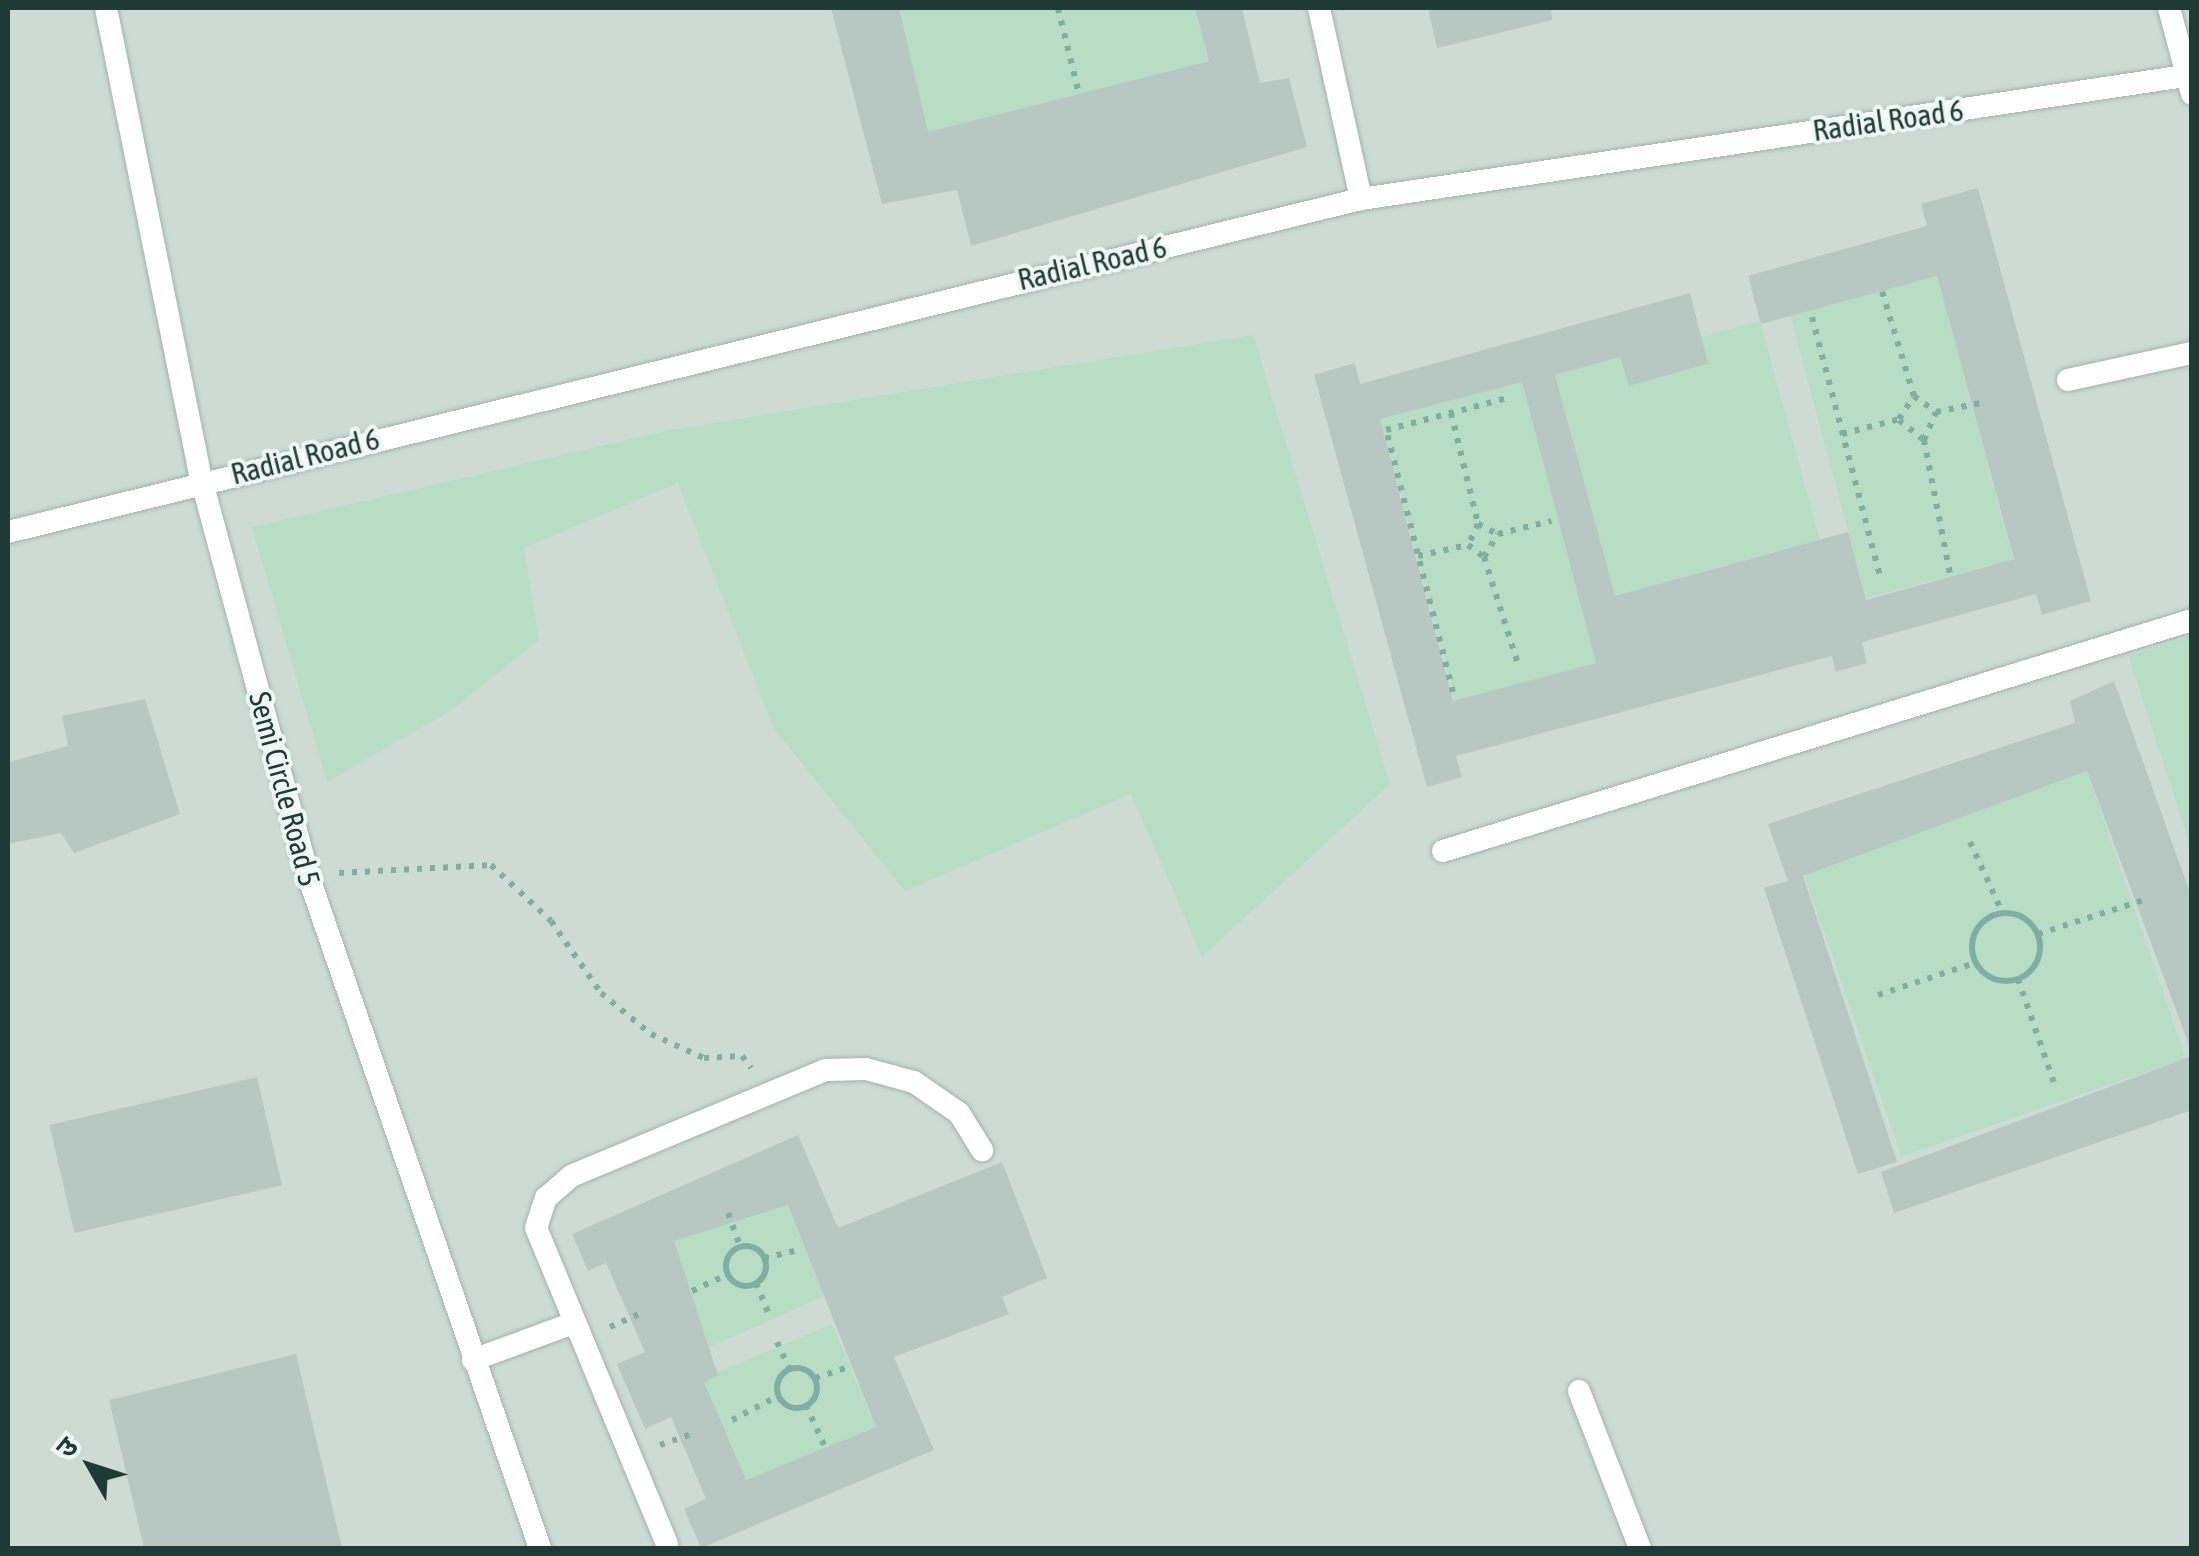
<!DOCTYPE html>
<html>
<head>
<meta charset="utf-8">
<style>
	body { margin:0 }
	#map { position:relative; width:2199px; height:1556px; overflow:hidden; background:#dfebe6; font-family:"Asap Condensed","Noto Sans Devanagari",sans-serif }
	div>[style] { position:absolute }
	.built>* { inset:0; background:#cddbd5; transform-origin:0 0 }
	.green>* { inset:0; background:#b7ddc4; transform-origin:0 0 }
	.building>* { inset:0; background:#b7c8c3; transform-origin:0 0 }
	.path>* { height:6px; margin-top:-3px; transform-origin:0; background:repeating-linear-gradient(90deg,#7fafa4 0 5px,transparent 0 13px) }
	.path>.ring { margin:-3px; padding:0; box-sizing:content-box; background:none; border:6px solid #7fafa4; border-radius:50% }
	.roads { filter:drop-shadow(0 0 2px #a2b3ae) drop-shadow(0 0 2px #a2b3ae) }
	.service>* { height:22px; margin:-11px; padding:0 11px; transform-origin:11px; border-radius:11px; background:#fff }
	span { translate:-50% -50%; white-space:nowrap; text-align:center; line-height:1.15; -webkit-text-stroke:8px #eff7f4; paint-order:stroke }
	.street-label { font-size:30px; color:#203b36 }
	.frame { position:absolute; inset:0; border:10px solid #203b36; pointer-events:none }
	.north { position:absolute; left:40px; top:1416px; width:100px; height:100px; -webkit-text-stroke:8px #eff7f4; paint-order:stroke; rotate:309deg; font-size:28px; font-weight:700; line-height:40px; text-align:center; color:#203b36 }
	.north::after { content:''; display:block; margin:auto; width:35px; height:45px; background:#203b36; clip-path:polygon(50% 0,100% 100%,50% 72%,0 100%) }
</style>
</head>
<body>
<div id="map">
	<div class="built">
		<div style="left:8px;top:8px;width:2183px;height:1540px"></div>
	</div>
	<div class="green">
		<div style="clip-path:polygon(899px 8px,1195px 8px,1209px 61px,928px 132px)"></div>
		<div style="left:1937px;top:276px;width:293px;height:152px;rotate:75deg"></div>
		<div style="clip-path:polygon(1760px 321px,1827px 566px,1784px 549px,1648px 587px,1621px 620px,1555px 375px,1620px 357px,1629px 386px,1707px 365px,1701px 337px)"></div>
		<div style="clip-path:polygon(1253px 335px,1390px 784px,1202px 957px,1131px 794px,905px 891px,773px 727px,678px 483px,524px 548px,539px 640px,450px 711px,327px 782px,252px 527px,670px 430px)"></div>
		<div style="left:1522px;top:381px;width:292px;height:147px;rotate:75deg"></div>
		<div style="clip-path:polygon(2191px 636px,2192px 636px,2191px 849px,2129px 657px)"></div>
		<div style="left:2087px;top:771px;width:304px;height:301px;rotate:71deg"></div>
		<div style="clip-path:polygon(788px 1205px,824px 1296px,708px 1348px,674px 1241px)"></div>
		<div style="left:832px;top:1324px;width:112px;height:141px;rotate:67deg"></div>
	</div>
	<div class="building">
		<div style="clip-path:polygon(831px 8px,899px 8px,928px 132px,1209px 61px,1195px 8px,1242px 8px,1260px 83px,1289px 78px,1307px 147px,971px 246px,957px 190px,882px 204px)"></div>
		<div style="clip-path:polygon(1428px 8px,1551px 8px,1552px 20px,1437px 48px)"></div>
		<div style="clip-path:polygon(evenodd,1978px 188px,2091px 601px,2042px 615px,2036px 594px,1862px 642px,1867px 663px,1836px 672px,1832px 656px,1456px 756px,1462px 777px,1427px 787px,1314px 375px,1355px 363px,1360px 384px,1690px 293px,1708px 364px,1629px 386px,1620px 357px,1555px 375px,1615px 596px,1848px 532px,1866px 600px,2014px 559px,1937px 276px,1761px 324px,1748px 276px,1927px 226px,1921px 204px,1978px 188px,1522px 382px,1596px 663px,1453px 701px,1380px 419px,1522px 382px)"></div>
		<div style="clip-path:polygon(2114px 681px,2192px 898px,2192px 1053px,2087px 771px,1803px 876px,1897px 1162px,1858px 1174px,1764px 888px,1788px 881px,1768px 824px,2075px 723px,2070px 701px)"></div>
		<div style="clip-path:polygon(145px 699px,180px 814px,74px 853px,61px 833px,8px 844px,8px 762px,68px 746px,62px 716px)"></div>
		<div style="clip-path:polygon(2192px 1056px,2192px 1110px,1894px 1213px,1881px 1172px)"></div>
		<div style="left:257px;top:1077px;width:111px;height:213px;rotate:77deg"></div>
		<div style="clip-path:polygon(evenodd,798px 1135px,838px 1228px,1002px 1162px,1047px 1278px,1002px 1297px,1009px 1314px,894px 1357px,934px 1450px,701px 1548px,684px 1509px,706px 1499px,671px 1417px,645px 1429px,617px 1364px,645px 1352px,606px 1263px,588px 1271px,572px 1234px,798px 1135px,788px 1205px,876px 1427px,746px 1480px,704px 1382px,718px 1375px,674px 1241px,788px 1205px)"></div>
		<div style="clip-path:polygon(296px 1354px,342px 1548px,144px 1548px,109px 1400px)"></div>
	</div>
	<div class="path">
		<div style="left:1058px;top:8px;width:89px;rotate:76.3deg"></div>
		<div style="left:1812px;top:317px;width:269px;rotate:75.3deg"></div>
		<div style="left:1914px;top:396px;width:27px;rotate:36deg"></div>
		<div style="left:1451px;top:413px;width:114px;rotate:76.3deg"></div>
		<div style="left:1478px;top:524px;width:23px;rotate:115deg"></div>
		<div style="left:1468px;top:545px;width:20px;rotate:37deg"></div>
		<div style="left:1484px;top:557px;width:112px;rotate:72.4deg"></div>
		<div style="left:1899px;top:420px;width:32px;rotate:39deg"></div>
		<div style="left:1924px;top:440px;width:136px;rotate:79deg"></div>
		<div style="left:1842px;top:434px;width:59px;rotate:-14.7deg"></div>
		<div style="left:1899px;top:419px;width:27px;rotate:-57deg"></div>
		<div style="left:1914px;top:396px;width:113px;rotate:-107deg"></div>
		<div style="left:1924px;top:440px;width:30px;rotate:-67deg"></div>
		<div style="left:1936px;top:412px;width:51px;rotate:-11.3deg"></div>
		<div style="left:1478px;top:524px;width:22px;rotate:27deg"></div>
		<div style="left:1498px;top:534px;width:55px;rotate:-13.8deg"></div>
		<div style="left:1418px;top:556px;width:51px;rotate:-12.4deg"></div>
		<div style="left:1484px;top:557px;width:27px;rotate:-59deg"></div>
		<div style="left:1453px;top:692px;width:270px;rotate:-104.3deg"></div>
		<div style="left:1386px;top:430px;width:129px;rotate:-14.8deg"></div>
		<div style="left:1970px;top:842px;width:77px;rotate:65.4deg"></div>
		<div style="left:339px;top:873px;width:152px;rotate:-3deg"></div>
		<div style="left:491px;top:865px;width:82px;rotate:43deg"></div>
		<div style="left:551px;top:921px;width:88px;rotate:55.2deg"></div>
		<div style="left:601px;top:993px;width:65px;rotate:39.4deg"></div>
		<div style="left:651px;top:1034px;width:58px;rotate:24.4deg"></div>
		<div style="left:704px;top:1058px;width:38px;rotate:-3deg"></div>
		<div style="left:742px;top:1056px;width:15px;rotate:53deg"></div>
		<div class="ring" style="left:1972px;top:913px;width:62px;height:62px"></div>
		<div style="left:2038px;top:934px;width:114px;rotate:-17.8deg"></div>
		<div style="left:2018px;top:979px;width:113px;rotate:70.9deg"></div>
		<div style="left:1878px;top:995px;width:102px;rotate:-18.3deg"></div>
		<div style="left:728px;top:1213px;width:35px;rotate:70deg"></div>
		<div class="ring" style="left:726px;top:1246px;width:34px;height:34px"></div>
		<div style="left:764px;top:1258px;width:32px;rotate:-13deg"></div>
		<div style="left:756px;top:1283px;width:38px;rotate:68deg"></div>
		<div style="left:692px;top:1291px;width:38px;rotate:-25deg"></div>
		<div style="left:610px;top:1327px;width:32px;rotate:-24deg"></div>
		<div style="left:777px;top:1342px;width:31px;rotate:65deg"></div>
		<div class="ring" style="left:777px;top:1368px;width:34px;height:34px"></div>
		<div style="left:815px;top:1378px;width:33px;rotate:-18deg"></div>
		<div style="left:806px;top:1405px;width:44px;rotate:65.8deg"></div>
		<div style="left:732px;top:1420px;width:52px;rotate:-27.6deg"></div>
		<div style="left:660px;top:1445px;width:31px;rotate:-19deg"></div>
	</div>
	<div class="roads">
		<div class="service">
			<div style="left:106px;top:8px;width:484px;rotate:78.6deg"></div>
			<div style="left:202px;top:482px;width:407px;rotate:74.9deg"></div>
			<div style="left:308px;top:875px;width:712px;rotate:70.98deg"></div>
			<div style="left:1319px;top:8px;width:196px;rotate:77.6deg"></div>
			<div style="left:2169px;top:8px;width:89px;rotate:75deg"></div>
			<div style="left:2068px;top:380px;width:127px;rotate:-12.3deg"></div>
			<div style="left:8px;top:532px;width:1393px;rotate:-13.83deg"></div>
			<div style="left:1361px;top:199px;width:840px;rotate:-8.49deg"></div>
			<div style="left:1443px;top:851px;width:784px;rotate:-17.14deg"></div>
			<div style="left:473px;top:1360px;width:104px;rotate:-20.2deg"></div>
			<div style="left:1579px;top:1391px;width:168px;rotate:68.8deg"></div>
			<div style="left:667px;top:1544px;width:342px;rotate:-112.5deg"></div>
			<div style="left:536px;top:1228px;width:32px;rotate:-72deg"></div>
			<div style="left:546px;top:1198px;width:33px;rotate:-41deg"></div>
			<div style="left:571px;top:1176px;width:276px;rotate:-22.6deg"></div>
			<div style="left:826px;top:1070px;width:40px;rotate:-1.4deg"></div>
			<div style="left:866px;top:1069px;width:50px;rotate:15.2deg"></div>
			<div style="left:914px;top:1082px;width:55px;rotate:34.6deg"></div>
			<div style="left:959px;top:1113px;width:44px;rotate:58.1deg"></div>
		</div>
	</div>
	<div class="street-label">
		<span style="left:1888px;top:120px;rotate:-8deg">Radial Road 6</span>
		<span style="left:1092px;top:263px;rotate:-13deg">Radial Road 6</span>
		<span style="left:305px;top:456px;rotate:-14deg">Radial Road 6</span>
		<span style="left:285px;top:789px;rotate:75deg">Semi Circle Road 5</span>
	</div>
	<div class="frame"></div>
	<div class="north">उ</div>
</div>
</body>
</html>
